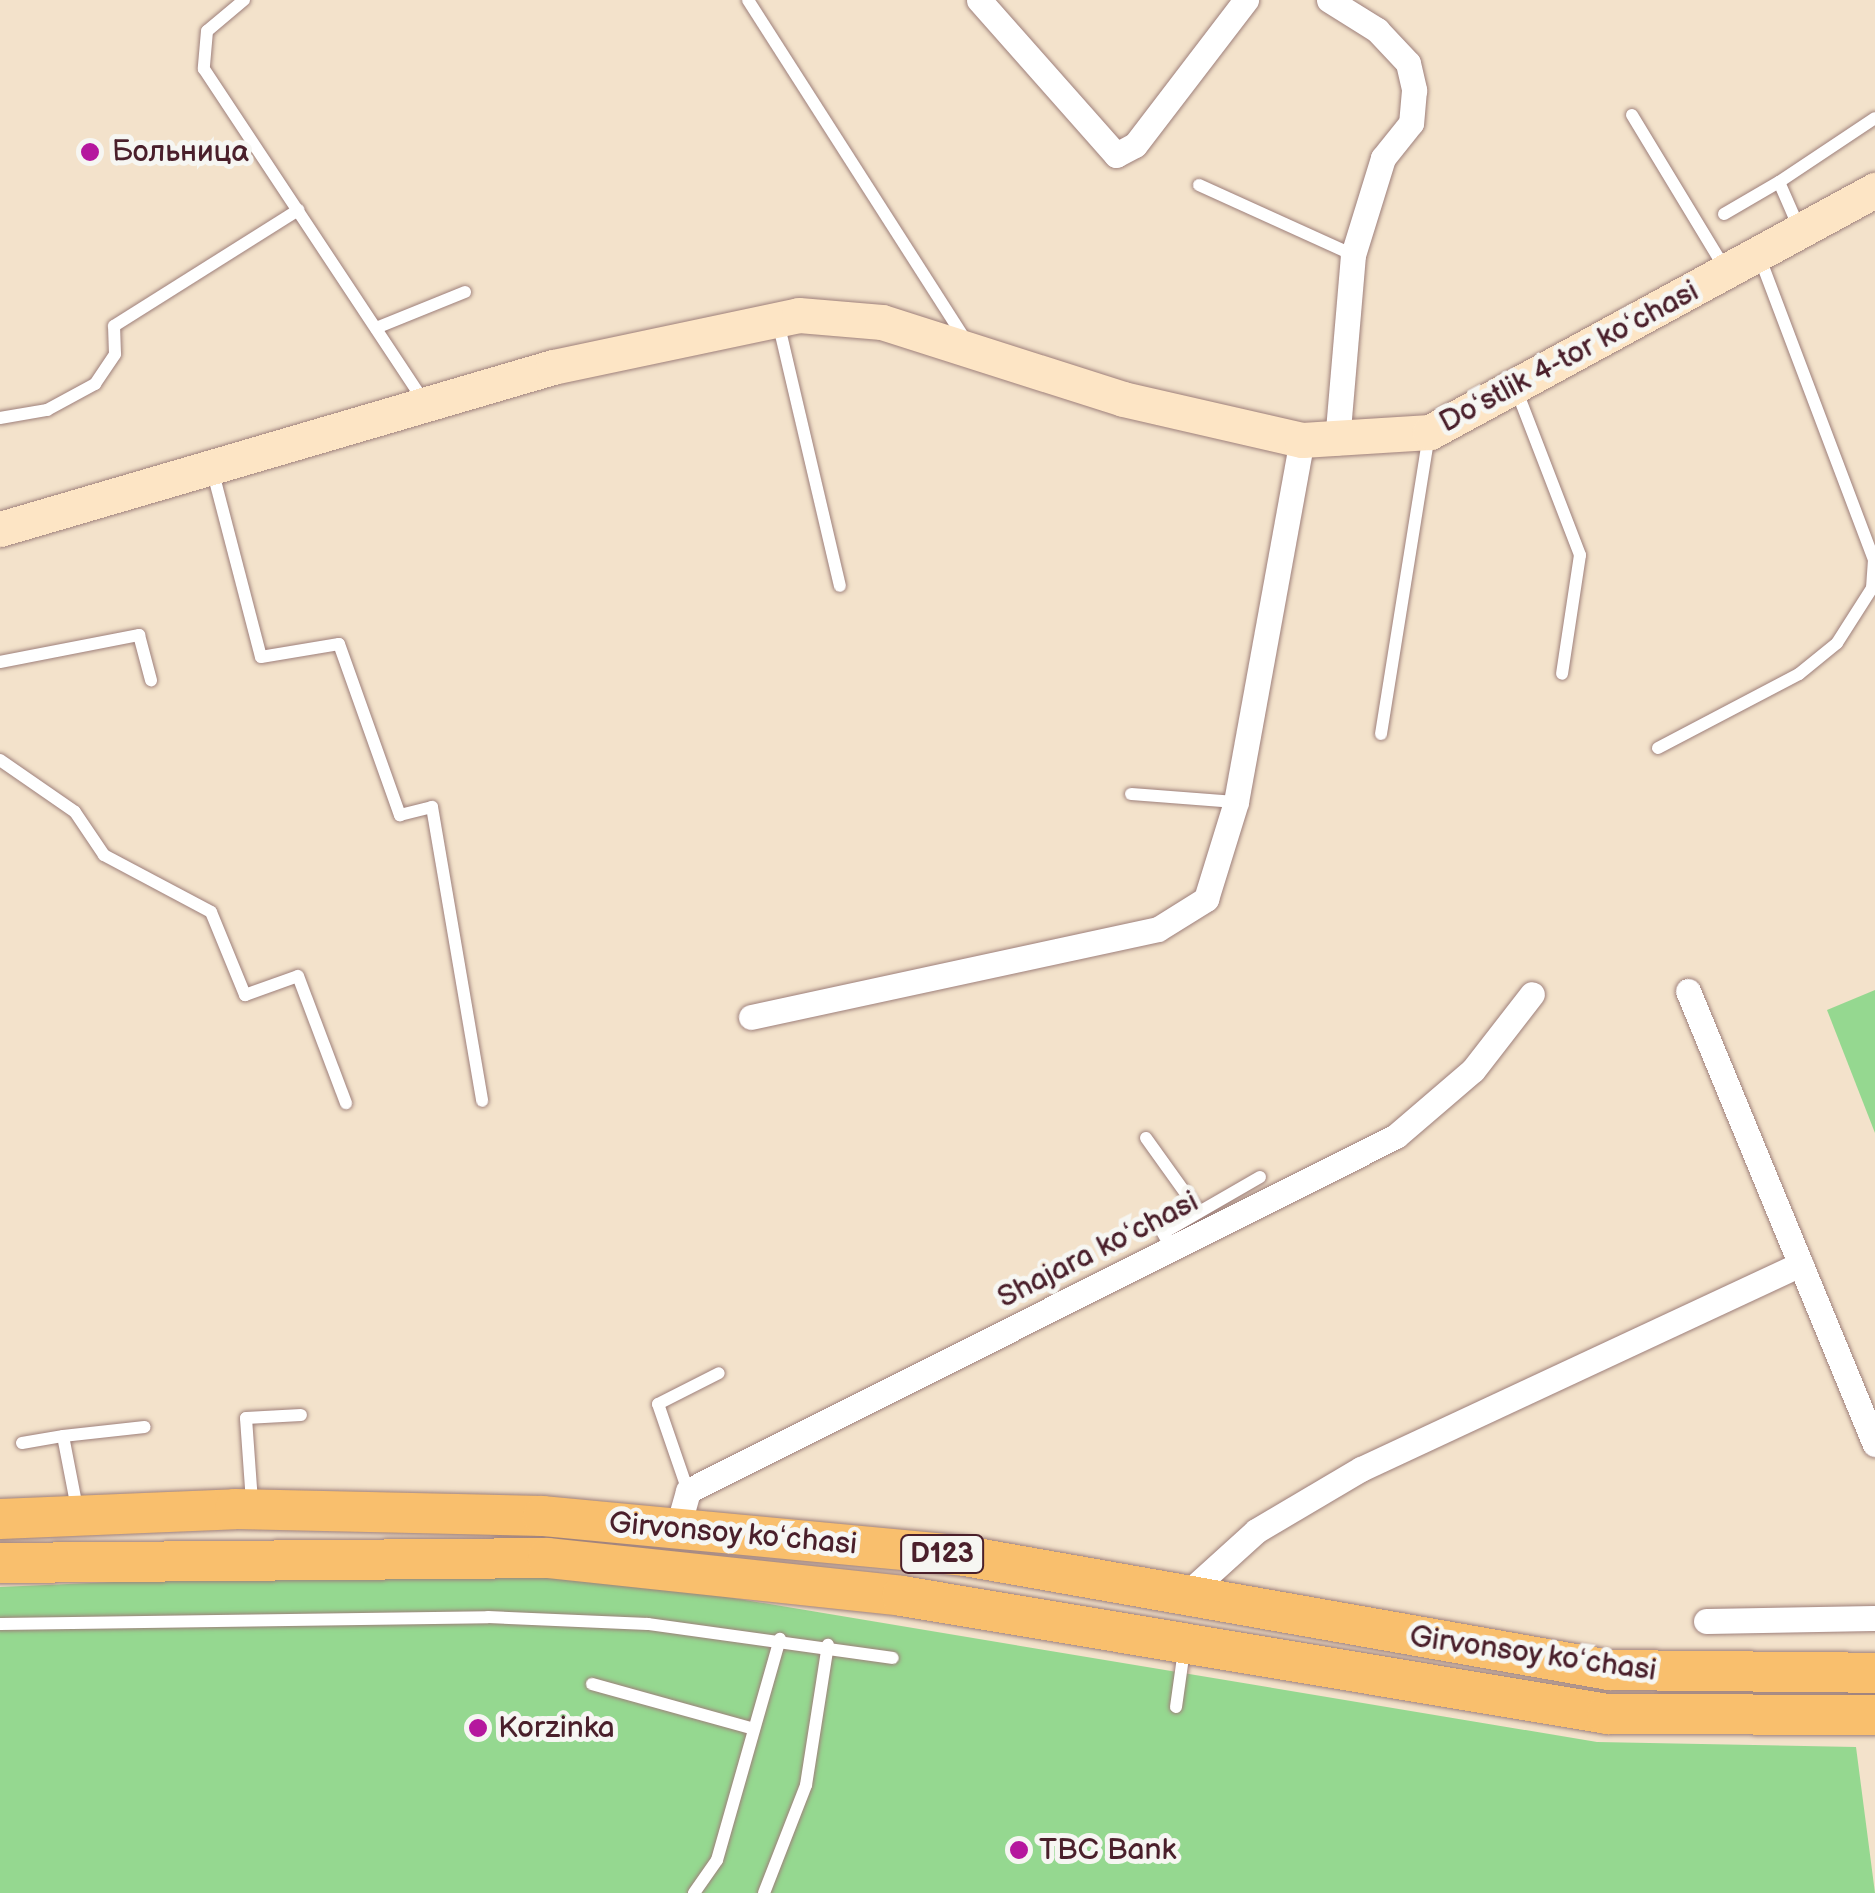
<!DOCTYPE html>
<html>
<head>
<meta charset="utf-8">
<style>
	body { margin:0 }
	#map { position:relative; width:1875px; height:1893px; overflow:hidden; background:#f3e2cb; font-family:"Balsamiq Sans",sans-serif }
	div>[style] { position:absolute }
	.green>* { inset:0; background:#95d890 }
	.roads { filter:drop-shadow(0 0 2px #9e807b) drop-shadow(0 0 2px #9e807b) }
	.lane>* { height:12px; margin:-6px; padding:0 6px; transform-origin:6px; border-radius:6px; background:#fff }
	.street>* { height:25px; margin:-12.5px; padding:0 12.5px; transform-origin:12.5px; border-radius:12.5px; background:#fff }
	.secondary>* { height:35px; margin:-17.5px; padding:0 17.5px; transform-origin:17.5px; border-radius:17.5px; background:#fde5c5 }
	.primary>* { height:40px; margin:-20px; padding:0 20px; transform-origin:20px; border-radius:20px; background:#f9bf6d }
	.dots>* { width:28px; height:28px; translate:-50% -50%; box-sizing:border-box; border:5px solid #f6f6f2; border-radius:50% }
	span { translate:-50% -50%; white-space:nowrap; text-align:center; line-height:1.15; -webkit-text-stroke:10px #f6f6f2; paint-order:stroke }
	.shield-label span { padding:2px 8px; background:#f6f6f2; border:2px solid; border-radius:8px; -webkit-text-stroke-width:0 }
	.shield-label { font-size:28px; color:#4a1f2b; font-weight:700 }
	.poi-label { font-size:30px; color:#4a1f2b }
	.left { translate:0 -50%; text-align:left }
	.street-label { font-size:30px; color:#4a1f2b }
</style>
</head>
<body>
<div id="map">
	<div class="green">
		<div style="clip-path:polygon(1875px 990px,1875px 1133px,1827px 1010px)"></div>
		<div style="clip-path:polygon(529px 1564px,1597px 1742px,1856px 1747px,1875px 1893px,0 1893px,0 1587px)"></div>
	</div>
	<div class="roads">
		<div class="lane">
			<div style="left:244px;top:0;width:48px;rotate:140deg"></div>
			<div style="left:207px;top:31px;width:38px;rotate:95deg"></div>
			<div style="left:204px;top:69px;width:399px;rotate:56.5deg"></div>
			<div style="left:748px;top:0;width:403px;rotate:57.4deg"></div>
			<div style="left:1632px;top:115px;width:181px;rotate:58.8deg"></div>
			<div style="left:1199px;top:185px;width:169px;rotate:24.4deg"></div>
			<div style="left:1724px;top:214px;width:64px;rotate:-30.2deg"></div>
			<div style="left:1800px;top:230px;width:52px;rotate:-113.6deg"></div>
			<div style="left:1779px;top:182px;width:115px;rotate:-33.7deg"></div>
			<div style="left:778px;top:322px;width:271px;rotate:76.8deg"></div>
			<div style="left:376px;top:328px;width:96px;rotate:-22deg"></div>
			<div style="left:1516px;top:389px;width:178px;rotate:68.9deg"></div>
			<div style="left:1580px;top:555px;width:120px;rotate:98.6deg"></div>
			<div style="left:0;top:418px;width:48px;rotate:-9.7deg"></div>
			<div style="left:47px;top:410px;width:55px;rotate:-28.4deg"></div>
			<div style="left:95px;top:384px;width:36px;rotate:-56deg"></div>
			<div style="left:115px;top:354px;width:28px;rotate:-92deg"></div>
			<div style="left:114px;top:326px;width:218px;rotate:-32.2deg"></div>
			<div style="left:212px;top:469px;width:194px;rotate:75.4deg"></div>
			<div style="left:261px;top:657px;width:79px;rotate:-9.5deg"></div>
			<div style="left:339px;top:644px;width:182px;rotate:70.4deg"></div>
			<div style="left:400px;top:815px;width:33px;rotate:-14deg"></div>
			<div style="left:432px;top:807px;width:298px;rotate:80.3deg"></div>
			<div style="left:0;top:662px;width:142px;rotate:-11deg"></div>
			<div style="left:139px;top:635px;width:47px;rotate:75.1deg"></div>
			<div style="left:1381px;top:734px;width:303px;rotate:-80.9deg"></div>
			<div style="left:1658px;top:748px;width:159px;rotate:-27.7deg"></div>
			<div style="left:1799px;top:674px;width:49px;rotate:-39.2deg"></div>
			<div style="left:1837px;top:643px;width:65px;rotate:-57.5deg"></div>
			<div style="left:1872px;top:588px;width:28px;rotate:-86deg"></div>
			<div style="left:1874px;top:560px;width:323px;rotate:-110.7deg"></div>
			<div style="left:0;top:760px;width:91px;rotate:34.7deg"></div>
			<div style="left:75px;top:812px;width:52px;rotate:56deg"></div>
			<div style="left:104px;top:855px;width:121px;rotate:28deg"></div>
			<div style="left:211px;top:912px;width:90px;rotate:67.7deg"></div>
			<div style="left:245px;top:995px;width:56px;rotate:-19.7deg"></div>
			<div style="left:298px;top:976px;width:136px;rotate:69.3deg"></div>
			<div style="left:1131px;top:794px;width:105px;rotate:4.4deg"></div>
			<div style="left:1146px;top:1138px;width:91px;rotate:54.4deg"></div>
			<div style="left:1172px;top:1250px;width:19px;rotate:-118deg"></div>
			<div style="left:1163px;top:1233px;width:112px;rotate:-30deg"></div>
			<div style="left:22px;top:1443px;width:42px;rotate:-9.7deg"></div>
			<div style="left:688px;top:1491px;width:92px;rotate:-109deg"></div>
			<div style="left:658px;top:1404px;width:68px;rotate:-26.9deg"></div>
			<div style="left:252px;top:1502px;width:84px;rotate:-94.1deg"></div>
			<div style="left:246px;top:1418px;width:55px;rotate:-3.1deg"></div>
			<div style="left:77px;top:1508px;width:73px;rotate:-101deg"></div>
			<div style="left:63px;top:1436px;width:82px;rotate:-6.3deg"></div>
			<div style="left:0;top:1624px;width:488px;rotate:-0.8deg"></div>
			<div style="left:488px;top:1617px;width:160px;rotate:2.5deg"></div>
			<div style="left:648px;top:1624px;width:247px;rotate:7.9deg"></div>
			<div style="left:592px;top:1684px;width:168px;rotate:15.5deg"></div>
			<div style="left:1176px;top:1707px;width:58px;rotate:-82deg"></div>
			<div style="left:694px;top:1893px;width:40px;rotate:-55.1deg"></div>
			<div style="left:717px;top:1860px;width:230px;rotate:-74.1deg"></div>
			<div style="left:764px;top:1893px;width:116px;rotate:-68.7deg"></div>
			<div style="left:806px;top:1785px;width:142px;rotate:-81.1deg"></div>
		</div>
		<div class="street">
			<div style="left:979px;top:0;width:207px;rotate:48.5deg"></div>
			<div style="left:1116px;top:155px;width:21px;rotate:-28deg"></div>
			<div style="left:1135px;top:145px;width:183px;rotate:-52.6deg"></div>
			<div style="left:1329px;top:0;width:57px;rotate:32deg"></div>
			<div style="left:1377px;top:30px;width:45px;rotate:46.8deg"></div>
			<div style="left:1408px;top:63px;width:28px;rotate:77deg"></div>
			<div style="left:1414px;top:90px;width:33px;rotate:95deg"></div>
			<div style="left:1411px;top:123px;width:45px;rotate:128.7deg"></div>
			<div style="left:1383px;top:158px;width:102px;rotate:107.2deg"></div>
			<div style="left:1353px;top:255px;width:188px;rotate:94.9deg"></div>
			<div style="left:1688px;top:991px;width:490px;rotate:67.6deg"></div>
			<div style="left:751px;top:1017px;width:416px;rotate:-12.2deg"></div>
			<div style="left:1158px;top:929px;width:57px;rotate:-32deg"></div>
			<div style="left:1206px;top:899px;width:102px;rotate:-72.8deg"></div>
			<div style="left:1236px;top:802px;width:368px;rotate:-79.7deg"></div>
			<div style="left:677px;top:1530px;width:41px;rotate:-74.2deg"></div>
			<div style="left:688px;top:1491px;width:792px;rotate:-26.63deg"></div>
			<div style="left:1396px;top:1136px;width:101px;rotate:-40.6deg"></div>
			<div style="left:1473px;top:1070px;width:96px;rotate:-52.2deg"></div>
			<div style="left:1181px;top:1599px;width:101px;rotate:-42.2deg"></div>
			<div style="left:1256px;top:1531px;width:122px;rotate:-30.6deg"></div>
			<div style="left:1361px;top:1469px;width:485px;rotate:-25deg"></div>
			<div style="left:1706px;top:1621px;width:169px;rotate:-1deg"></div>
		</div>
		<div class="secondary">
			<div style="left:0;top:529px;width:576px;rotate:-16.33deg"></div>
			<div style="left:553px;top:367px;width:251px;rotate:-11.9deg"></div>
			<div style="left:799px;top:315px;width:83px;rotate:4.8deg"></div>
			<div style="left:882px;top:322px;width:253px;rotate:17.7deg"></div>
			<div style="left:1123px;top:399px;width:184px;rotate:12.9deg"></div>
			<div style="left:1302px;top:440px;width:128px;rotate:-3.6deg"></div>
			<div style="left:1430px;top:432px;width:507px;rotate:-28.54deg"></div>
		</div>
		<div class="primary">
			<div style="left:0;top:1519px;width:235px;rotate:-2.4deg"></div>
			<div style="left:235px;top:1509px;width:308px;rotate:1.3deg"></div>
			<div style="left:543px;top:1516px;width:424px;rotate:5.4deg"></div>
			<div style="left:965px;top:1556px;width:654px;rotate:10.04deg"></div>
			<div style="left:1609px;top:1670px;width:266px;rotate:0.6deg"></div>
			<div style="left:0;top:1563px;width:548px;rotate:-0.52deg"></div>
			<div style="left:548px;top:1558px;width:356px;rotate:6.1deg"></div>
			<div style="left:902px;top:1596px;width:715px;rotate:9.5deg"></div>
			<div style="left:1607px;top:1714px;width:268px;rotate:0.2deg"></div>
		</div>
	</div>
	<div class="dots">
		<div style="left:90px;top:152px;background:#b5179e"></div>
		<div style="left:478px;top:1728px;background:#b5179e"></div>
		<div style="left:1019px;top:1850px;background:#b5179e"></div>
	</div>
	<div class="shield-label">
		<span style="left:942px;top:1554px">D123</span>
	</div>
	<div class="poi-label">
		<span class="left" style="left:112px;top:152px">Больница</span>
		<span class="left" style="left:498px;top:1728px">Korzinka</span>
		<span class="left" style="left:1039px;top:1850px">TBC Bank</span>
	</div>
	<div class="street-label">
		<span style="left:1569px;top:357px;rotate:-28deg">Doʻstlik 4-tor koʻchasi</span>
		<span style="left:1098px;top:1250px;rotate:-27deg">Shajara koʻchasi</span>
		<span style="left:733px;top:1534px;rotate:5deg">Girvonsoy koʻchasi</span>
		<span style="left:1533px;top:1654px;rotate:8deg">Girvonsoy koʻchasi</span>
	</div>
</div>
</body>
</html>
